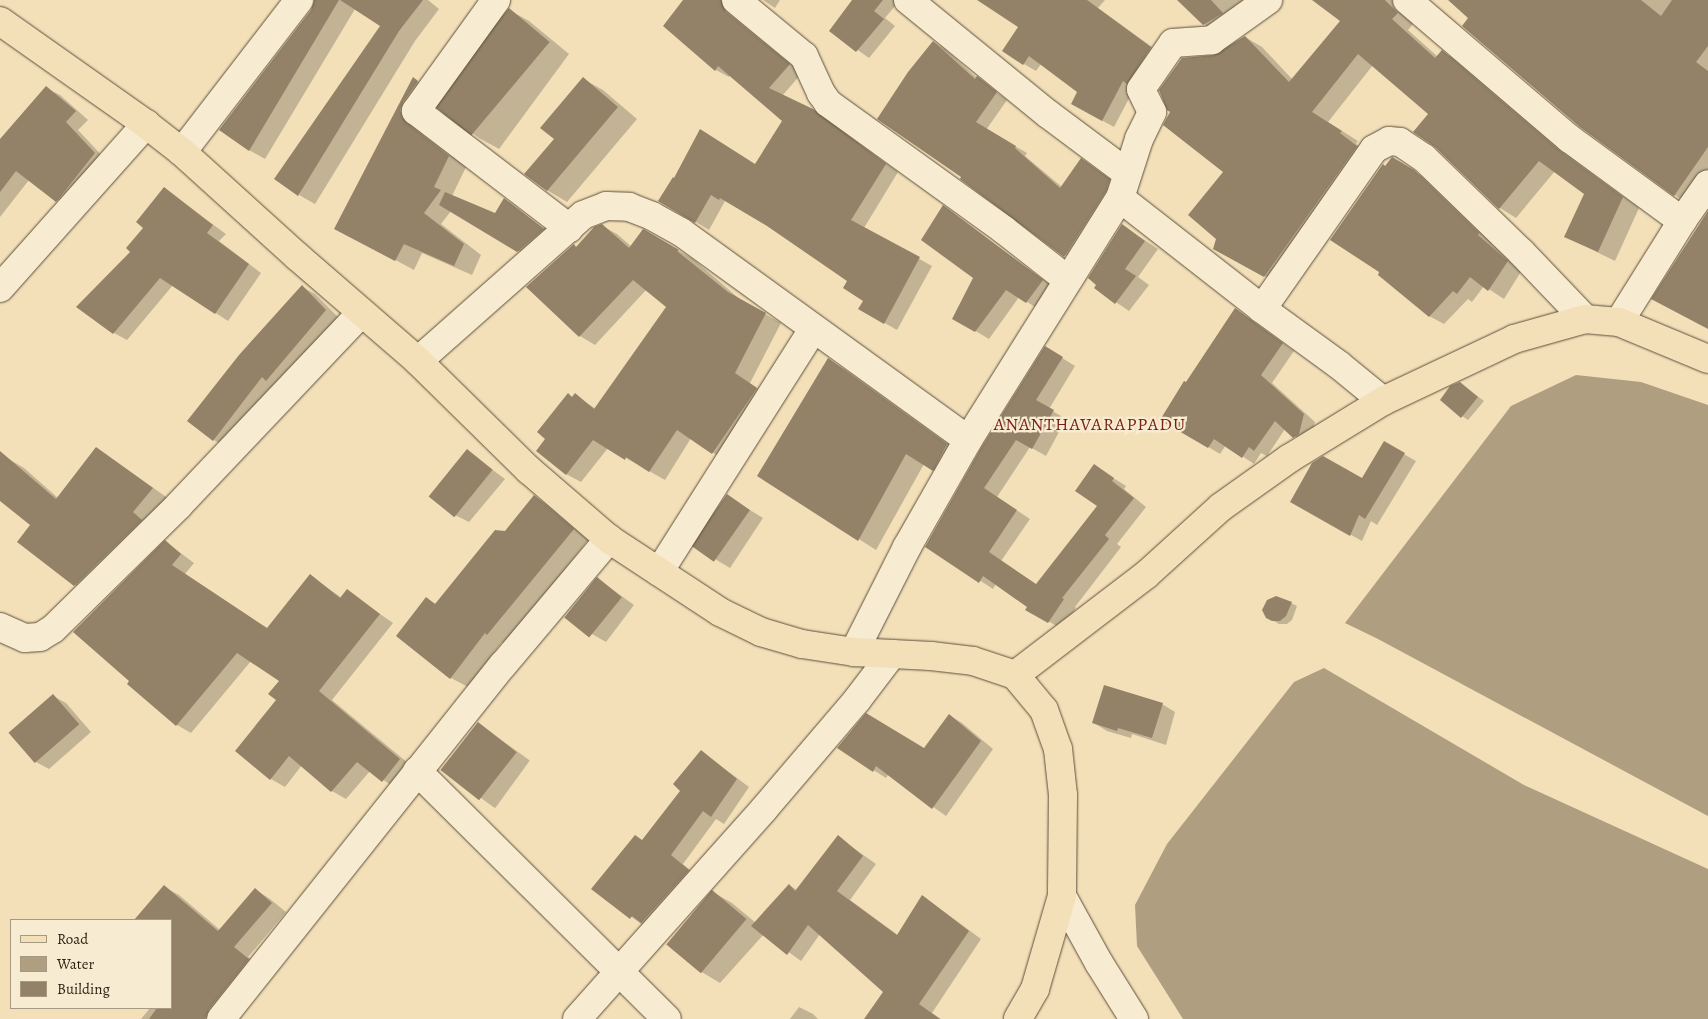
<!DOCTYPE html>
<html>
<head>
<meta charset="utf-8">
<style>
	body { margin:0 }
	#map { position:relative; width:1708px; height:1019px; overflow:hidden; background:#f3e0b9; font-family:Alegreya,serif }
	div>[style] { position:absolute }
	.water>* { inset:0; background:#af9e80 }
	.shadow>* { inset:0; background:#0003; transform-origin:0 0 }
	.building>* { inset:0; background:#938268; transform-origin:0 0 }
	.roads { filter:drop-shadow(0 0 1px #5d4e3a) drop-shadow(0 0 1px #5d4e3a) }
	.minor>* { height:28px; margin:-14px; padding:0 14px; transform-origin:14px; border-radius:14px; background:#f7ebd2 }
	.major>* { height:28px; margin:-14px; padding:0 14px; transform-origin:14px; border-radius:14px; background:#f3e0b9 }
	span { translate:-50% -50%; white-space:nowrap; text-align:center; line-height:1.15; -webkit-text-stroke:4.5px #f7ebd2; paint-order:stroke }
	.quarter-label { font-size:18px; color:#7a1f14; letter-spacing:1px }
	.legend { position:absolute; left:10px; top:919px; width:162px; height:90px; box-sizing:border-box; background:#f7ebd2; border:1px solid #a59984; margin:0; padding:6px 9px; list-style:none; font-size:15px; color:#2b1d10 }
	.legend li { display:flex; align-items:center; gap:10px; height:25px }
	.legend b { width:25px; border:1px solid #a59984 }
</style>
</head>
<body>
<div id="map">
	<div class="water">
		<div style="clip-path:polygon(1576px 375px,1641px 382px,1708px 405px,1708px 816px,1378px 639px,1345px 623px,1511px 406px)"></div>
		<div style="clip-path:polygon(1324px 668px,1524px 785px,1708px 869px,1708px 1019px,1183px 1019px,1137px 946px,1135px 905px,1167px 844px,1294px 682px)"></div>
	</div>
	<div class="shadow">
		<div style="clip-path:polygon(315px 0,428px 0,439px 9px,415px 41px,315px 204px,299px 195px,382px 26px,355px 9px,265px 159px,249px 150px,313px 10px)"></div>
		<div style="clip-path:polygon(684px 0,721px 0,734px 12px,739px 21px,802px 73px,782px 96px,827px 119px,898px 172px,864px 228px,932px 266px,897px 330px,860px 309px,865px 300px,848px 280px,769px 226px,725px 201px,709px 230px,660px 200px,756px 165px,783px 120px,730px 75px,729px 77px,716px 70px)"></div>
		<div style="clip-path:polygon(763px 0,780px 0,775px 8px)"></div>
		<div style="clip-path:polygon(854px 0,900px 0,885px 18px,895px 26px,869px 58px,831px 31px)"></div>
		<div style="clip-path:polygon(987px 0,1105px 0,1098px 8px,1163px 55px,1135px 87px,1114px 127px,1085px 111px,1079px 92px,1041px 64px,1036px 71px,1024px 64px,1020px 27px)"></div>
		<div style="clip-path:polygon(1178px 0,1262px 0,1221px 34px,1204px 24px)"></div>
		<div style="clip-path:polygon(1314px 0,1411px 0,1414px 23px,1408px 30px,1438px 57px,1442px 52px,1459px 61px,1577px 162px,1639px 208px,1615px 261px,1566px 237px,1586px 194px,1555px 171px,1516px 218px,1500px 208px,1436px 146px,1430px 114px,1373px 65px,1328px 122px,1358px 141px,1356px 144px,1373px 156px,1281px 285px,1214px 248px,1217px 239px,1225px 172px,1214px 57px,1245px 37px,1262px 47px,1293px 80px,1342px 21px)"></div>
		<div style="clip-path:polygon(1450px 0,1708px 0,1708px 192px,1696px 207px,1679px 198px,1580px 126px)"></div>
		<div style="clip-path:polygon(509px 10px,529px 21px,569px 54px,499px 149px,479px 138px,439px 108px)"></div>
		<div style="clip-path:polygon(934px 42px,945px 49px,977px 78px,1007px 100px,986px 130px,1027px 153px,1025px 156px,1062px 187px,1081px 160px,1121px 187px,1076px 263px,962px 179px)"></div>
		<div style="clip-path:polygon(413px 79px,430px 89px,419px 128px,424px 135px,466px 167px,452px 196px,495px 215px,504px 200px,556px 237px,532px 259px,451px 211px,441px 224px,481px 255px,472px 275px,422px 253px,414px 270px,336px 228px)"></div>
		<div style="clip-path:polygon(583px 79px,603px 90px,637px 119px,567px 202px,547px 190px,555px 139px)"></div>
		<div style="clip-path:polygon(46px 88px,60px 95px,88px 120px,78px 130px,107px 161px,70px 208px,29px 180px,0 217px,0 141px)"></div>
		<div style="clip-path:polygon(1393px 159px,1429px 180px,1493px 242px,1492px 244px,1522px 270px,1504px 299px,1484px 286px,1472px 302px,1468px 299px,1444px 324px,1429px 316px,1386px 167px)"></div>
		<div style="clip-path:polygon(164px 189px,226px 234px,219px 241px,261px 273px,228px 321px,173px 285px,127px 340px,114px 333px,132px 252px)"></div>
		<div style="clip-path:polygon(943px 207px,1055px 288px,1040px 310px,1019px 297px,989px 339px,954px 318px,974px 278px)"></div>
		<div style="clip-path:polygon(602px 226px,617px 234px,632px 247px,645px 231px,693px 259px,742px 301px,781px 323px,750px 383px,771px 398px,727px 462px,691px 438px,665px 480px,608px 448px,581px 482px,566px 474px,573px 398px,575px 395px,596px 409px,667px 307px,647px 289px,595px 345px,580px 336px,527px 287px)"></div>
		<div style="clip-path:polygon(1123px 226px,1158px 249px,1138px 277px,1149px 285px,1129px 311px,1095px 288px)"></div>
		<div style="clip-path:polygon(302px 287px,315px 294px,339px 318px,227px 448px,214px 440px)"></div>
		<div style="clip-path:polygon(1235px 309px,1294px 351px,1272px 383px,1315px 422px,1311px 441px,1306px 444px,1285px 429px,1267px 456px,1261px 453px,1254px 464px,1226px 445px,1220px 454px,1162px 419px)"></div>
		<div style="clip-path:polygon(1046px 348px,1075px 366px,1049px 409px,1066px 419px,1046px 456px,1030px 447px,997px 497px,1030px 519px,1001px 561px,1037px 585px,1099px 506px,1094px 466px,1126px 486px,1124px 489px,1146px 507px,1117px 544px,1121px 547px,1075px 607px,1076px 608px,1062px 629px,1027px 609px,1028px 607px,996px 584px,993px 589px,927px 546px)"></div>
		<div style="clip-path:polygon(829px 360px,846px 370px,964px 455px,950px 480px,924px 464px,876px 550px,759px 475px)"></div>
		<div style="clip-path:polygon(1460px 383px,1484px 401px,1468px 420px,1462px 416px)"></div>
		<div style="clip-path:polygon(1384px 443px,1416px 461px,1377px 525px,1371px 521px,1362px 541px,1292px 502px,1362px 479px)"></div>
		<div style="clip-path:polygon(97px 448px,169px 499px,91px 595px,75px 585px,19px 542px,32px 524px,0 500px,0 467px,7px 458px,24px 468px,58px 498px)"></div>
		<div style="clip-path:polygon(467px 451px,505px 479px,469px 522px,455px 515px)"></div>
		<div style="clip-path:polygon(535px 497px,551px 506px,589px 539px,505px 644px,502px 642px,468px 687px,451px 678px,397px 636px,426px 599px,436px 604px,506px 532px)"></div>
		<div style="clip-path:polygon(740px 504px,763px 518px,730px 568px,695px 547px)"></div>
		<div style="clip-path:polygon(166px 542px,194px 563px,185px 574px,268px 629px,310px 576px,342px 598px,347px 591px,393px 623px,332px 700px,414px 768px,397px 789px,370px 771px,346px 799px,332px 791px,302px 765px,285px 787px,271px 779px,281px 680px,251px 661px,191px 733px,177px 725px,129px 684px)"></div>
		<div style="clip-path:polygon(598px 579px,634px 605px,606px 642px,592px 634px)"></div>
		<div style="clip-path:polygon(1291px 603px,1297px 606px,1292px 620px,1287px 624px,1279px 624px,1267px 617px)"></div>
		<div style="clip-path:polygon(53px 696px,66px 703px,91px 732px,49px 769px,36px 762px)"></div>
		<div style="clip-path:polygon(1162px 704px,1175px 712px,1166px 745px,1132px 734px,1131px 738px,1107px 731px,1094px 723px)"></div>
		<div style="clip-path:polygon(949px 715px,962px 723px,993px 749px,946px 816px,888px 775px,886px 778px,839px 748px,925px 749px)"></div>
		<div style="left:478px;top:723px;width:64px;height:59px;rotate:36deg"></div>
		<div style="clip-path:polygon(701px 751px,749px 787px,724px 824px,716px 819px,683px 864px,701px 879px,644px 926px,593px 889px,643px 841px,682px 790px)"></div>
		<div style="clip-path:polygon(838px 837px,876px 864px,850px 900px,899px 936px,923px 896px,981px 939px,932px 1013px,941px 1019px,865px 1019px,885px 992px,820px 934px,801px 961px,764px 934px,720px 983px,700px 971px,713px 892px,732px 903px,756px 923px,789px 885px,797px 890px)"></div>
		<div style="clip-path:polygon(164px 887px,179px 895px,220px 930px,256px 890px,270px 899px,286px 912px,248px 957px,263px 968px,223px 1019px,141px 1019px,150px 1008px,171px 1008px,171px 920px,136px 920px)"></div>
		<div style="clip-path:polygon(799px 1007px,813px 1014px,818px 1019px,790px 1019px)"></div>
	</div>
	<div class="building">
		<div style="clip-path:polygon(314px 0,339px 0,249px 151px,219px 130px,311px 10px)"></div>
		<div style="clip-path:polygon(340px 0,423px 0,399px 31px,298px 196px,274px 179px,380px 26px)"></div>
		<div style="clip-path:polygon(683px 0,721px 0,726px 12px,790px 64px,769px 88px,813px 109px,886px 164px,851px 220px,920px 257px,884px 324px,858px 309px,863px 301px,843px 288px,847px 281px,767px 226px,720px 198px,719px 200px,711px 195px,695px 223px,658px 201px,673px 177px,674px 178px,700px 129px,755px 164px,782px 121px,718px 66px,715px 71px,663px 26px)"></div>
		<div style="clip-path:polygon(852px 0,883px 0,874px 11px,884px 19px,856px 52px,829px 31px)"></div>
		<div style="clip-path:polygon(977px 0,1087px 0,1151px 47px,1127px 84px,1123px 81px,1102px 121px,1071px 104px,1077px 92px,1029px 56px,1023px 65px,1002px 51px,1018px 27px)"></div>
		<div style="clip-path:polygon(1177px 0,1211px 0,1223px 13px,1203px 25px)"></div>
		<div style="clip-path:polygon(1312px 0,1385px 0,1398px 13px,1392px 19px,1435px 58px,1442px 50px,1560px 151px,1623px 197px,1598px 252px,1564px 237px,1584px 194px,1539px 161px,1499px 209px,1435px 147px,1413px 132px,1428px 114px,1358px 54px,1312px 112px,1342px 131px,1340px 133px,1357px 146px,1264px 277px,1213px 249px,1216px 239px,1188px 215px,1223px 172px,1163px 125px,1170px 112px,1167px 110px,1159px 90px,1182px 58px,1214px 55px,1245px 36px,1289px 82px,1340px 21px)"></div>
		<div style="clip-path:polygon(1448px 0,1641px 0,1661px 16px,1672px 0,1708px 0,1708px 46px,1696px 62px,1708px 71px,1708px 147px,1674px 196px,1580px 127px,1462px 26px,1468px 18px)"></div>
		<div style="left:509px;top:8px;width:53px;height:123px;rotate:40deg"></div>
		<div style="clip-path:polygon(933px 41px,975px 79px,977px 76px,997px 92px,976px 122px,1016px 146px,1015px 148px,1060px 188px,1081px 158px,1110px 179px,1106px 191px,1064px 257px,960px 179px,961px 177px,877px 119px,908px 72px)"></div>
		<div style="clip-path:polygon(413px 77px,418px 81px,403px 102px,400px 110px,402px 117px,407px 123px,449px 156px,434px 187px,441px 190px,424px 213px,464px 244px,454px 266px,404px 244px,395px 261px,334px 229px)"></div>
		<div style="clip-path:polygon(583px 77px,618px 107px,547px 191px,524px 174px,554px 139px,540px 128px)"></div>
		<div style="clip-path:polygon(46px 86px,76px 111px,66px 122px,95px 153px,56px 202px,16px 171px,0 192px,0 139px)"></div>
		<div style="clip-path:polygon(1392px 157px,1414px 170px,1479px 233px,1478px 235px,1508px 261px,1488px 291px,1470px 277px,1457px 294px,1453px 291px,1429px 317px,1378px 275px,1379px 272px,1330px 240px,1383px 164px,1385px 166px)"></div>
		<div style="clip-path:polygon(164px 187px,213px 225px,207px 233px,249px 264px,215px 314px,160px 278px,113px 334px,76px 307px,130px 252px,126px 248px,143px 228px,136px 222px)"></div>
		<div style="clip-path:polygon(445px 192px,495px 213px,504px 198px,544px 229px,517px 252px,439px 205px)"></div>
		<div style="clip-path:polygon(943px 205px,1043px 280px,1026px 303px,1006px 290px,975px 332px,952px 319px,973px 278px,921px 240px)"></div>
		<div style="clip-path:polygon(1708px 211px,1708px 329px,1651px 299px)"></div>
		<div style="clip-path:polygon(602px 224px,629px 248px,643px 229px,645px 230px,679px 250px,677px 251px,728px 292px,766px 313px,735px 373px,757px 388px,712px 454px,677px 430px,649px 472px,626px 457px,625px 460px,593px 440px,566px 475px,536px 451px,545px 439px,537px 432px,568px 393px,572px 397px,575px 393px,594px 409px,666px 307px,633px 280px,579px 337px,526px 287px,574px 244px,576px 247px,594px 227px)"></div>
		<div style="clip-path:polygon(1122px 224px,1145px 241px,1125px 269px,1136px 276px,1115px 304px,1094px 288px,1096px 285px,1088px 278px)"></div>
		<div style="clip-path:polygon(302px 285px,326px 310px,266px 381px,262px 377px,213px 441px,187px 421px,239px 355px)"></div>
		<div style="clip-path:polygon(1235px 308px,1283px 343px,1261px 375px,1304px 414px,1299px 434px,1293px 438px,1275px 421px,1254px 451px,1249px 447px,1242px 458px,1214px 439px,1208px 448px,1160px 420px,1184px 381px,1186px 382px)"></div>
		<div style="clip-path:polygon(1045px 346px,1063px 357px,1036px 400px,1054px 410px,1032px 449px,1016px 440px,984px 488px,1017px 510px,989px 552px,1036px 584px,1097px 506px,1075px 491px,1094px 464px,1114px 478px,1112px 481px,1134px 498px,1105px 535px,1109px 539px,1062px 598px,1064px 599px,1048px 623px,1025px 610px,1027px 607px,983px 576px,979px 583px,925px 547px,981px 448px)"></div>
		<div style="clip-path:polygon(828px 358px,947px 444px,933px 471px,906px 454px,858px 541px,757px 476px)"></div>
		<div style="clip-path:polygon(1460px 382px,1478px 397px,1461px 418px,1440px 400px,1450px 386px)"></div>
		<div style="clip-path:polygon(1384px 441px,1405px 453px,1365px 519px,1359px 515px,1350px 536px,1290px 502px,1312px 463px,1323px 456px,1362px 478px)"></div>
		<div style="clip-path:polygon(96px 447px,153px 488px,133px 512px,142px 520px,74px 586px,17px 542px,30px 525px,0 501px,0 451px,56px 499px)"></div>
		<div style="left:467px;top:449px;width:33px;height:61px;rotate:39deg"></div>
		<div style="left:727px;top:494px;width:28px;height:63px;rotate:35deg"></div>
		<div style="clip-path:polygon(534px 495px,574px 529px,487px 635px,485px 633px,450px 679px,396px 636px,426px 597px,435px 604px,495px 530px,505px 531px)"></div>
		<div style="clip-path:polygon(165px 540px,181px 554px,172px 565px,267px 628px,310px 574px,340px 598px,347px 589px,380px 614px,319px 691px,400px 759px,382px 782px,357px 762px,331px 792px,289px 756px,270px 780px,235px 751px,276px 700px,268px 694px,279px 681px,237px 653px,176px 726px,127px 684px,129px 681px,73px 632px)"></div>
		<div style="left:597px;top:577px;width:32px;height:52px;rotate:39deg"></div>
		<div style="clip-path:polygon(1276px 596px,1292px 602px,1286px 616px,1280px 621px,1272px 621px,1266px 618px,1262px 610px,1267px 600px)"></div>
		<div style="clip-path:polygon(1104px 685px,1163px 703px,1152px 738px,1118px 728px,1117px 731px,1092px 723px)"></div>
		<div style="left:53px;top:694px;width:40px;height:59px;rotate:49deg"></div>
		<div style="clip-path:polygon(866px 713px,924px 748px,949px 714px,981px 741px,932px 809px,876px 766px,873px 772px,837px 748px)"></div>
		<div style="left:478px;top:722px;width:49px;height:61px;rotate:38deg"></div>
		<div style="clip-path:polygon(701px 750px,737px 779px,711px 817px,703px 811px,671px 855px,689px 870px,641px 923px,632px 916px,630px 919px,591px 889px,635px 835px,642px 840px,680px 791px,673px 784px)"></div>
		<div style="clip-path:polygon(838px 835px,863px 856px,837px 891px,897px 935px,922px 895px,969px 931px,919px 1004px,940px 1019px,864px 1019px,883px 992px,808px 925px,787px 955px,751px 926px,789px 884px,795px 891px)"></div>
		<div style="clip-path:polygon(164px 885px,218px 931px,255px 888px,272px 903px,234px 947px,249px 959px,209px 1009px,205px 1019px,149px 1019px,157px 1008px,171px 1008px,171px 920px,134px 920px)"></div>
		<div style="left:712px;top:890px;width:45px;height:71px;rotate:40deg"></div>
	</div>
	<div class="roads">
		<div class="minor">
			<div style="left:496px;top:0;width:137px;rotate:125.8deg"></div>
			<div style="left:416px;top:111px;width:193px;rotate:37.4deg"></div>
			<div style="left:736px;top:0;width:88px;rotate:39.5deg"></div>
			<div style="left:804px;top:56px;width:41px;rotate:65.3deg"></div>
			<div style="left:821px;top:93px;width:12px;rotate:55deg"></div>
			<div style="left:828px;top:103px;width:217px;rotate:35.8deg"></div>
			<div style="left:1004px;top:230px;width:81px;rotate:38deg"></div>
			<div style="left:908px;top:0;width:181px;rotate:39.2deg"></div>
			<div style="left:1048px;top:114px;width:99px;rotate:36.8deg"></div>
			<div style="left:1407px;top:0;width:214px;rotate:40.5deg"></div>
			<div style="left:1570px;top:139px;width:139px;rotate:36.2deg"></div>
			<div style="left:182px;top:152px;width:192px;rotate:-52.4deg"></div>
			<div style="left:1120px;top:198px;width:180px;rotate:38deg"></div>
			<div style="left:1262px;top:309px;width:95px;rotate:36deg"></div>
			<div style="left:1339px;top:365px;width:57px;rotate:39.3deg"></div>
			<div style="left:0;top:288px;width:220px;rotate:-48.3deg"></div>
			<div style="left:1262px;top:309px;width:195px;rotate:-55deg"></div>
			<div style="left:1374px;top:149px;width:17px;rotate:-28deg"></div>
			<div style="left:1389px;top:141px;width:11px;rotate:5deg"></div>
			<div style="left:1400px;top:142px;width:29px;rotate:34deg"></div>
			<div style="left:1424px;top:158px;width:135px;rotate:44.1deg"></div>
			<div style="left:1521px;top:252px;width:93px;rotate:46.3deg"></div>
			<div style="left:1619px;top:322px;width:119px;rotate:-58deg"></div>
			<div style="left:1682px;top:221px;width:45px;rotate:-54.9deg"></div>
			<div style="left:418px;top:361px;width:220px;rotate:-41.5deg"></div>
			<div style="left:583px;top:215px;width:25px;rotate:-21deg"></div>
			<div style="left:606px;top:206px;width:23px;rotate:2deg"></div>
			<div style="left:629px;top:207px;width:25px;rotate:21deg"></div>
			<div style="left:652px;top:216px;width:33px;rotate:29deg"></div>
			<div style="left:681px;top:232px;width:354px;rotate:35.9deg"></div>
			<div style="left:659px;top:572px;width:288px;rotate:-57.6deg"></div>
			<div style="left:0;top:627px;width:27px;rotate:24deg"></div>
			<div style="left:25px;top:638px;width:15px;rotate:-4deg"></div>
			<div style="left:40px;top:637px;width:15px;rotate:-32deg"></div>
			<div style="left:53px;top:629px;width:177px;rotate:-44.5deg"></div>
			<div style="left:179px;top:505px;width:265px;rotate:-46.5deg"></div>
			<div style="left:854px;top:652px;width:118px;rotate:-63.2deg"></div>
			<div style="left:907px;top:547px;width:123px;rotate:-60.3deg"></div>
			<div style="left:968px;top:440px;width:286px;rotate:-57.9deg"></div>
			<div style="left:1120px;top:198px;width:62px;rotate:-72.1deg"></div>
			<div style="left:1139px;top:139px;width:30px;rotate:-64deg"></div>
			<div style="left:1152px;top:112px;width:25px;rotate:-116deg"></div>
			<div style="left:1141px;top:89px;width:56px;rotate:-55.2deg"></div>
			<div style="left:1173px;top:43px;width:39px;rotate:-4deg"></div>
			<div style="left:1212px;top:40px;width:69px;rotate:-35.5deg"></div>
			<div style="left:417px;top:771px;width:352px;rotate:44.8deg"></div>
			<div style="left:1062px;top:896px;width:77px;rotate:61.1deg"></div>
			<div style="left:1099px;top:963px;width:66px;rotate:58deg"></div>
			<div style="left:221px;top:1019px;width:453px;rotate:-51.5deg"></div>
			<div style="left:503px;top:665px;width:165px;rotate:-49.9deg"></div>
			<div style="left:577px;top:1019px;width:281px;rotate:-48.3deg"></div>
			<div style="left:764px;top:809px;width:143px;rotate:-49.5deg"></div>
			<div style="left:857px;top:700px;width:58px;rotate:-52.7deg"></div>
		</div>
		<div class="major">
			<div style="left:0;top:21px;width:179px;rotate:35.2deg"></div>
			<div style="left:146px;top:124px;width:46px;rotate:37.9deg"></div>
			<div style="left:182px;top:152px;width:156px;rotate:42.2deg"></div>
			<div style="left:298px;top:257px;width:159px;rotate:40.9deg"></div>
			<div style="left:418px;top:361px;width:156px;rotate:44.5deg"></div>
			<div style="left:529px;top:470px;width:106px;rotate:40.8deg"></div>
			<div style="left:609px;top:539px;width:133px;rotate:33.3deg"></div>
			<div style="left:720px;top:612px;width:46px;rotate:26deg"></div>
			<div style="left:761px;top:632px;width:43px;rotate:16.3deg"></div>
			<div style="left:802px;top:644px;width:53px;rotate:8.7deg"></div>
			<div style="left:854px;top:652px;width:77px;rotate:3deg"></div>
			<div style="left:931px;top:656px;width:42px;rotate:6.8deg"></div>
			<div style="left:973px;top:661px;width:44px;rotate:18.4deg"></div>
			<div style="left:1015px;top:675px;width:45px;rotate:50.4deg"></div>
			<div style="left:1044px;top:710px;width:41px;rotate:70.3deg"></div>
			<div style="left:1058px;top:749px;width:46px;rotate:83.8deg"></div>
			<div style="left:1063px;top:795px;width:101px;rotate:90.6deg"></div>
			<div style="left:1062px;top:896px;width:97px;rotate:106.2deg"></div>
			<div style="left:1035px;top:989px;width:34px;rotate:120deg"></div>
			<div style="left:1015px;top:675px;width:165px;rotate:-37.4deg"></div>
			<div style="left:1146px;top:575px;width:101px;rotate:-42.2deg"></div>
			<div style="left:1221px;top:507px;width:85px;rotate:-35.4deg"></div>
			<div style="left:1290px;top:458px;width:109px;rotate:-31.5deg"></div>
			<div style="left:1383px;top:401px;width:145px;rotate:-25.3deg"></div>
			<div style="left:1514px;top:339px;width:74px;rotate:-15.7deg"></div>
			<div style="left:1585px;top:319px;width:34px;rotate:5deg"></div>
			<div style="left:1619px;top:322px;width:96px;rotate:22.6deg"></div>
		</div>
	</div>
	<div class="quarter-label">
		<span style="left:1090px;top:424px">ANANTHAVARAPPADU</span>
	</div>
	<ul class="legend">
	<li><b style="height:6px;background:#f3e0b9"></b>Road</li>
	<li><b style="height:14px;background:#af9e80"></b>Water</li>
	<li><b style="height:14px;background:#938268"></b>Building</li>
	</ul>
</div>
</body>
</html>
